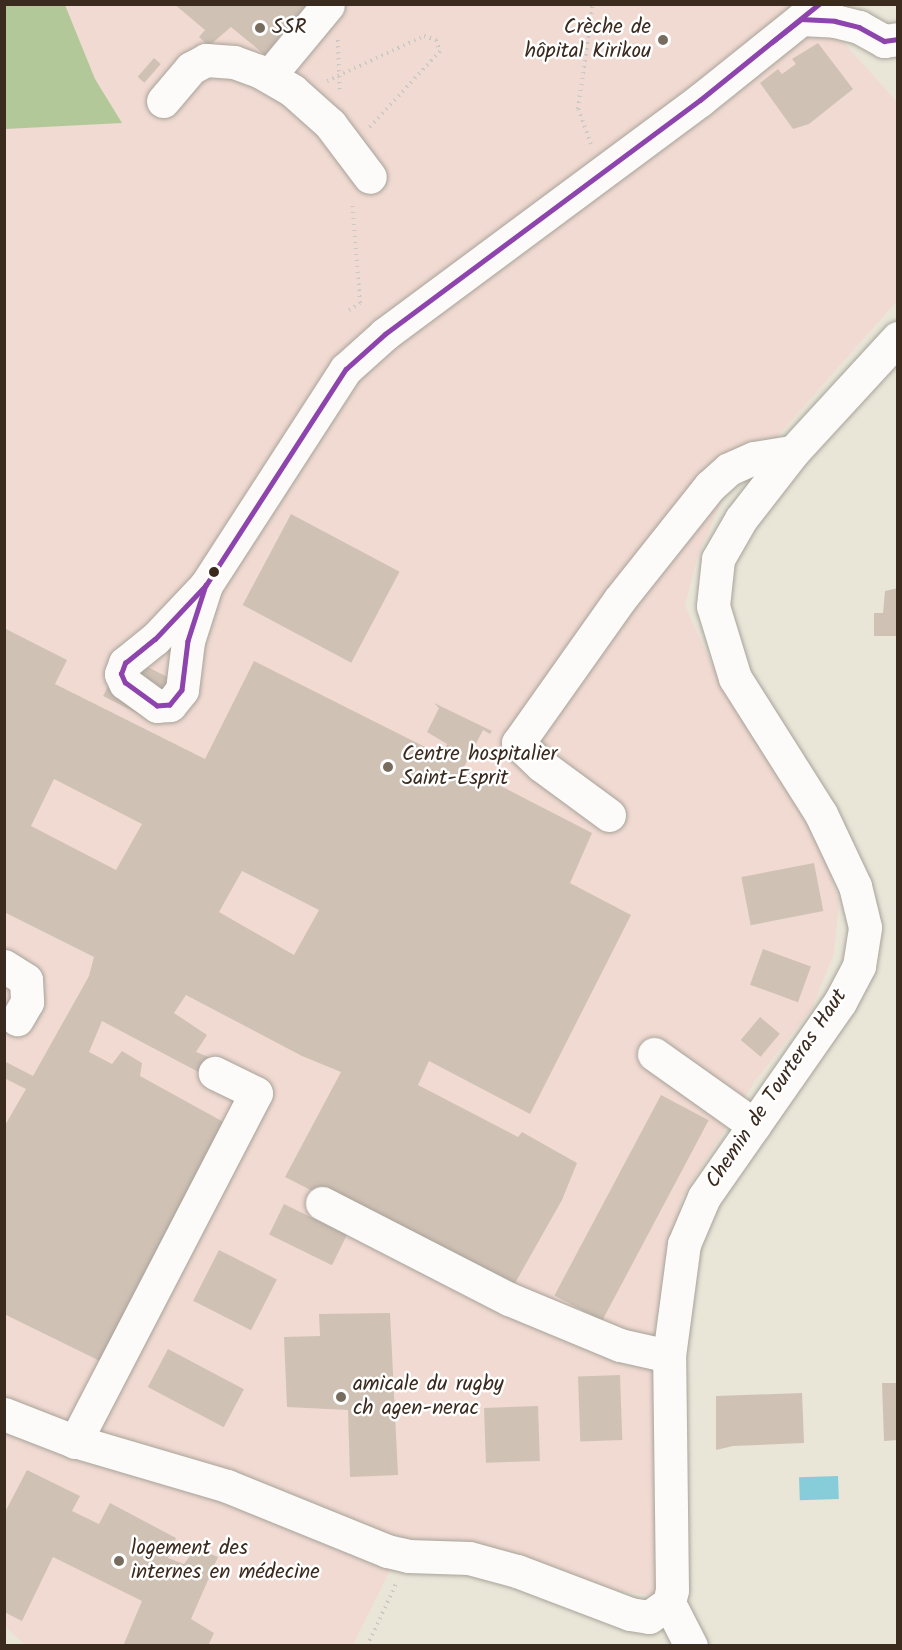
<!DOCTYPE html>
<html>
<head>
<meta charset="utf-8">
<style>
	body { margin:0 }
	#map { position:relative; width:902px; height:1650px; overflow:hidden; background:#e9e6d8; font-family:Kalam,sans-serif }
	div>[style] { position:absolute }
	.built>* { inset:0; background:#f1dad2 }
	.forest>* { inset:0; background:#b3c899 }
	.water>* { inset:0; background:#86cdd9; transform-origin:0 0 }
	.building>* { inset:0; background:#d0c1b5; transform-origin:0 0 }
	.path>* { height:4px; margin-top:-2px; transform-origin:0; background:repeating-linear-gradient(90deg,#cbc9c5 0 1.5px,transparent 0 6px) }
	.roads { filter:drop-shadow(0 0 2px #a7a399) drop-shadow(0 0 2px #a7a399) }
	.minor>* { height:33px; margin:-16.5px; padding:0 16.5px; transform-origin:16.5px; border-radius:16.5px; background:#fcfbf9 }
	.bus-1>* { height:4.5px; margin:-2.25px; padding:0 2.25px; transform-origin:2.25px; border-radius:2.25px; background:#8e44ad }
	.dots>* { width:16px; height:16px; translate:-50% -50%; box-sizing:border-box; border:3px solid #fff; border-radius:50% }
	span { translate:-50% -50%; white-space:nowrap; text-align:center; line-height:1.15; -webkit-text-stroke:5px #fff; paint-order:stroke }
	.poi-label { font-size:21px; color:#3b2a1e }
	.left { translate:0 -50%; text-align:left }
	.right { translate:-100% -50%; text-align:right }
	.street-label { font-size:21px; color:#3b2a1e }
	.frame { position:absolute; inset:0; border:6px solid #3b2a1e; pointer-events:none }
</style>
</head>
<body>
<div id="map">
	<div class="built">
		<div style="clip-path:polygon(5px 5px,810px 5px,897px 102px,897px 301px,723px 498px,697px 558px,685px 606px,722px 686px,821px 847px,839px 901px,834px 954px,812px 1008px,755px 1081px,682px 1198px,655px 1326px,660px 1596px,392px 1566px,353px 1645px,25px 1645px,5px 1626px)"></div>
	</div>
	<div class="forest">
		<div style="clip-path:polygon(5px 4px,65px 5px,95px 79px,122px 123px,5px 129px)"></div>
	</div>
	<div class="water">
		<div style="left:838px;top:1476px;width:23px;height:39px;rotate:88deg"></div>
	</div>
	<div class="building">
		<div style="clip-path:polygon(174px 4px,307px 4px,265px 55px,231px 27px,209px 46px,199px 37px,205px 30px)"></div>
		<div style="clip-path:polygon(818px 43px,853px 89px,809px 124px,793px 129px,760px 83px,778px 69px,782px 74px,796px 64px,792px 59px)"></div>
		<div style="left:154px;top:58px;width:9px;height:25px;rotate:41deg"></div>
		<div style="left:291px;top:514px;width:123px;height:103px;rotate:28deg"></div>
		<div style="clip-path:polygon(898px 588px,898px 636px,874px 636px,874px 613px,883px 613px,885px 591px)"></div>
		<div style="clip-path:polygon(evenodd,4px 628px,67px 660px,55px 684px,205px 759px,254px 661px,441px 755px,447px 744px,427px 732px,439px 708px,434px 703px,492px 731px,490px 734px,483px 730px,464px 767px,592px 833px,570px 883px,631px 915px,530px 1114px,429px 1061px,418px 1085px,518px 1137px,522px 1132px,577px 1163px,562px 1200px,510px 1292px,285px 1177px,341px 1072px,302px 1056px,186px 995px,174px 1013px,207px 1035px,196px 1052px,211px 1058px,206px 1076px,102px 1021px,89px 1052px,112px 1064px,122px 1051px,142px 1063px,140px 1076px,229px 1125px,108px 1365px,4px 1314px,4px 1127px,26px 1089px,4px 1078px,4px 1061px,33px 1076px,89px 976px,94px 957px,4px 912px,4px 628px,54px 779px,142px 824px,116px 870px,31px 826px,54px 779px,4px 628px,242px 871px,319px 910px,294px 955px,219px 912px,242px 871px)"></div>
		<div style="left:124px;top:655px;width:59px;height:46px;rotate:27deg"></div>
		<div style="left:814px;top:863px;width:49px;height:74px;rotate:79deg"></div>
		<div style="left:763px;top:949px;width:51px;height:38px;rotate:20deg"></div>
		<div style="left:760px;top:1017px;width:26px;height:30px;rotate:40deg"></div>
		<div style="left:661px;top:1095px;width:54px;height:227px;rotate:28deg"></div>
		<div style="left:284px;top:1204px;width:70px;height:34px;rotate:26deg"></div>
		<div style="left:219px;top:1250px;width:65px;height:57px;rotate:27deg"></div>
		<div style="clip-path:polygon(390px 1313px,398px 1475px,350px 1477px,348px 1410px,287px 1407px,284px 1337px,320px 1336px,319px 1314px)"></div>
		<div style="left:168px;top:1349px;width:86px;height:43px;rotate:28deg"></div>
		<div style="left:620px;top:1375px;width:65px;height:42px;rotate:88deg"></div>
		<div style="clip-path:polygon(882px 1383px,898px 1383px,898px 1440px,884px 1441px)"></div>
		<div style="clip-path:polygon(802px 1393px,804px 1443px,733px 1446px,716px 1450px,716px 1396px)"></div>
		<div style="left:538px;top:1406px;width:55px;height:54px;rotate:88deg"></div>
		<div style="clip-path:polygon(27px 1470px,80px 1496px,72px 1511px,99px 1524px,110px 1503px,176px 1538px,168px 1558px,184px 1564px,196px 1548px,218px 1557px,191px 1619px,214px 1633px,208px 1646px,123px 1646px,142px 1601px,53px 1557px,22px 1621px,4px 1612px,4px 1514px)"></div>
	</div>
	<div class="path">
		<div style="left:338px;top:40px;width:53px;rotate:87.8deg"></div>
		<div style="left:327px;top:81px;width:107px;rotate:-24.9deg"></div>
		<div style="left:424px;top:36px;width:13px;rotate:18deg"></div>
		<div style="left:436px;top:40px;width:12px;rotate:70deg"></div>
		<div style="left:440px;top:51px;width:105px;rotate:132.7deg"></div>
		<div style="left:591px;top:144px;width:37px;rotate:-110deg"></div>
		<div style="left:578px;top:109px;width:106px;rotate:-81.9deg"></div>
		<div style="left:349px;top:310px;width:13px;rotate:-32deg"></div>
		<div style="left:360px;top:303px;width:101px;rotate:-94.5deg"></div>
		<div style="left:367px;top:1646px;width:68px;rotate:-64.9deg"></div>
	</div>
	<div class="roads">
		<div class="minor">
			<div style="left:801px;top:19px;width:34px;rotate:3deg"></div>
			<div style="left:835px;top:21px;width:25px;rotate:14deg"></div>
			<div style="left:859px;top:27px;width:29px;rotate:29deg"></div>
			<div style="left:884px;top:41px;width:14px;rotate:-8deg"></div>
			<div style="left:269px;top:76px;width:92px;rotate:-50.3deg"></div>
			<div style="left:163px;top:101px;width:43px;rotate:-49.7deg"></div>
			<div style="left:191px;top:68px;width:17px;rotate:-28deg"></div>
			<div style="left:206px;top:60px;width:28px;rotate:4deg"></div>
			<div style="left:234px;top:62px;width:27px;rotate:20deg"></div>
			<div style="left:259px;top:71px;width:39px;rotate:30deg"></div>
			<div style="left:293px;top:91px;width:50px;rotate:41.7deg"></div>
			<div style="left:330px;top:124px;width:66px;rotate:53deg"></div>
			<div style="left:206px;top:585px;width:59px;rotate:107.8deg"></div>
			<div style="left:188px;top:641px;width:49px;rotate:97deg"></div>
			<div style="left:182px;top:690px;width:19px;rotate:129deg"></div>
			<div style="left:170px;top:705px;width:13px;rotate:176deg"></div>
			<div style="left:157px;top:706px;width:39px;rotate:-144deg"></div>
			<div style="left:125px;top:683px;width:10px;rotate:-114deg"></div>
			<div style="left:121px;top:674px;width:12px;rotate:-70deg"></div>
			<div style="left:125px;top:663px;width:38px;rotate:-39deg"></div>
			<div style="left:155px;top:639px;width:74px;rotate:-46.6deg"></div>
			<div style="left:206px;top:585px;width:257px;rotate:-57.1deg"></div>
			<div style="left:346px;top:369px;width:52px;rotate:-41.9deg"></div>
			<div style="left:385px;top:334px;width:392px;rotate:-36.6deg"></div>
			<div style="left:700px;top:100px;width:154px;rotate:-38.7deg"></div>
			<div style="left:609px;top:815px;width:84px;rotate:-143.7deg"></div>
			<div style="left:541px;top:765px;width:32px;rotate:-136deg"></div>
			<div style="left:518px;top:743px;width:176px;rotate:-54.7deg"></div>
			<div style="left:620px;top:599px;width:144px;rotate:-51.5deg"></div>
			<div style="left:710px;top:486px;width:25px;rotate:-42deg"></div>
			<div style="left:729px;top:469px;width:27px;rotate:-24deg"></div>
			<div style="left:754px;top:458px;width:39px;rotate:-9deg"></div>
			<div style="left:4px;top:966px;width:26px;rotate:32deg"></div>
			<div style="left:26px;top:980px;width:22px;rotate:87deg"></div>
			<div style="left:27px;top:1002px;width:20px;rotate:120deg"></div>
			<div style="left:654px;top:1054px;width:123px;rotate:35.4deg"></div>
			<div style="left:322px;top:1203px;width:210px;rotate:27.2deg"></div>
			<div style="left:509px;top:1299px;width:120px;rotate:22.5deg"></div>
			<div style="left:620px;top:1345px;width:50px;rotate:12.7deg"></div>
			<div style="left:4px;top:1414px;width:72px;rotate:21.2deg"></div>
			<div style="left:71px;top:1440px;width:163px;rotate:16.4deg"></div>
			<div style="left:227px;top:1486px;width:173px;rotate:22.1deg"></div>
			<div style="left:387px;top:1551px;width:22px;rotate:13deg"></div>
			<div style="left:408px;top:1556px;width:61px;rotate:1.9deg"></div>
			<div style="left:469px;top:1558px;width:50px;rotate:15.2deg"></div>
			<div style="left:517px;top:1571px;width:121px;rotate:20.8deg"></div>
			<div style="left:630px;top:1614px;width:19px;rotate:9deg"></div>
			<div style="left:649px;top:1617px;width:24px;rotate:-35deg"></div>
			<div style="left:75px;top:1442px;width:393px;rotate:-62.6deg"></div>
			<div style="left:256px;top:1093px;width:46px;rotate:-154deg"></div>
			<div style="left:691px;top:1646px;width:48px;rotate:-117.1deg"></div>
			<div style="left:669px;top:1603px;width:13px;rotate:-77deg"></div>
			<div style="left:672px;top:1590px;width:234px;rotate:-90.7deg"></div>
			<div style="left:669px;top:1356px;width:113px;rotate:-82.4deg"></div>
			<div style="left:684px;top:1244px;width:51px;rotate:-66.9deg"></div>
			<div style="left:704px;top:1197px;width:238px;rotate:-55.1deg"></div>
			<div style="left:840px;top:1002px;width:41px;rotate:-62.2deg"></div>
			<div style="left:859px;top:966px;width:39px;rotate:-81deg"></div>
			<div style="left:865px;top:927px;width:42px;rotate:-103.7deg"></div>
			<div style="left:855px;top:886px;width:80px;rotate:-115.3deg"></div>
			<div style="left:821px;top:814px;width:161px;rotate:-122.3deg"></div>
			<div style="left:735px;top:678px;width:75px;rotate:-107deg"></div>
			<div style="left:713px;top:606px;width:47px;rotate:-83.9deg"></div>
			<div style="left:718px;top:559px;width:46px;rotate:-60.1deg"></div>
			<div style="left:741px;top:519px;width:85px;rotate:-52.2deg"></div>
			<div style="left:793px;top:452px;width:155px;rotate:-47.4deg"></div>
		</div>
	</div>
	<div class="bus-1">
		<div style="left:772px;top:42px;width:37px;rotate:-38deg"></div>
		<div style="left:801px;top:19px;width:34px;rotate:3deg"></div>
		<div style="left:835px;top:21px;width:25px;rotate:14deg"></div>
		<div style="left:859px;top:27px;width:29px;rotate:29deg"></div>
		<div style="left:884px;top:41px;width:14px;rotate:-8deg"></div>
		<div style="left:206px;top:585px;width:59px;rotate:107.8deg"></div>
		<div style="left:188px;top:641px;width:49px;rotate:97deg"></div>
		<div style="left:182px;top:690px;width:19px;rotate:129deg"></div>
		<div style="left:170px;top:705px;width:13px;rotate:176deg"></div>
		<div style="left:157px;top:706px;width:39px;rotate:-144deg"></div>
		<div style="left:125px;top:683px;width:10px;rotate:-114deg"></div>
		<div style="left:121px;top:674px;width:12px;rotate:-70deg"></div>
		<div style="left:125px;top:663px;width:38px;rotate:-39deg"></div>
		<div style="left:155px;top:639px;width:74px;rotate:-46.6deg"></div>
		<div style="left:206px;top:585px;width:257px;rotate:-57.1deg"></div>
		<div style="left:346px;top:369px;width:52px;rotate:-41.9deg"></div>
		<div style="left:385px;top:334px;width:392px;rotate:-36.6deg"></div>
		<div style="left:700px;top:100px;width:153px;rotate:-38.9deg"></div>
	</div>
	<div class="dots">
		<div style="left:260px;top:28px;background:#786c5f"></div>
		<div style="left:663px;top:40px;background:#786c5f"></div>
		<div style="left:214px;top:572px;background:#3b2a1e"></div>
		<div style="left:388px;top:767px;background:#786c5f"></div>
		<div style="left:341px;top:1397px;background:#786c5f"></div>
		<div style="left:119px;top:1561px;background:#786c5f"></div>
	</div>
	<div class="poi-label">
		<span class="left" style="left:272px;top:28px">SSR</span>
		<span class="right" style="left:651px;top:40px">Crèche de<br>hôpital Kirikou</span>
		<span class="left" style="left:402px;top:767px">Centre hospitalier<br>Saint-Esprit</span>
		<span class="left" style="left:353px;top:1397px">amicale du rugby<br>ch agen-nerac</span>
		<span class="left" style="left:131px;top:1561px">logement des<br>internes en médecine</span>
	</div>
	<div class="street-label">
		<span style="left:777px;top:1089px;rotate:-56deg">Chemin de Tourteras Haut</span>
	</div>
	<div class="frame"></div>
</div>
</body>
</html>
